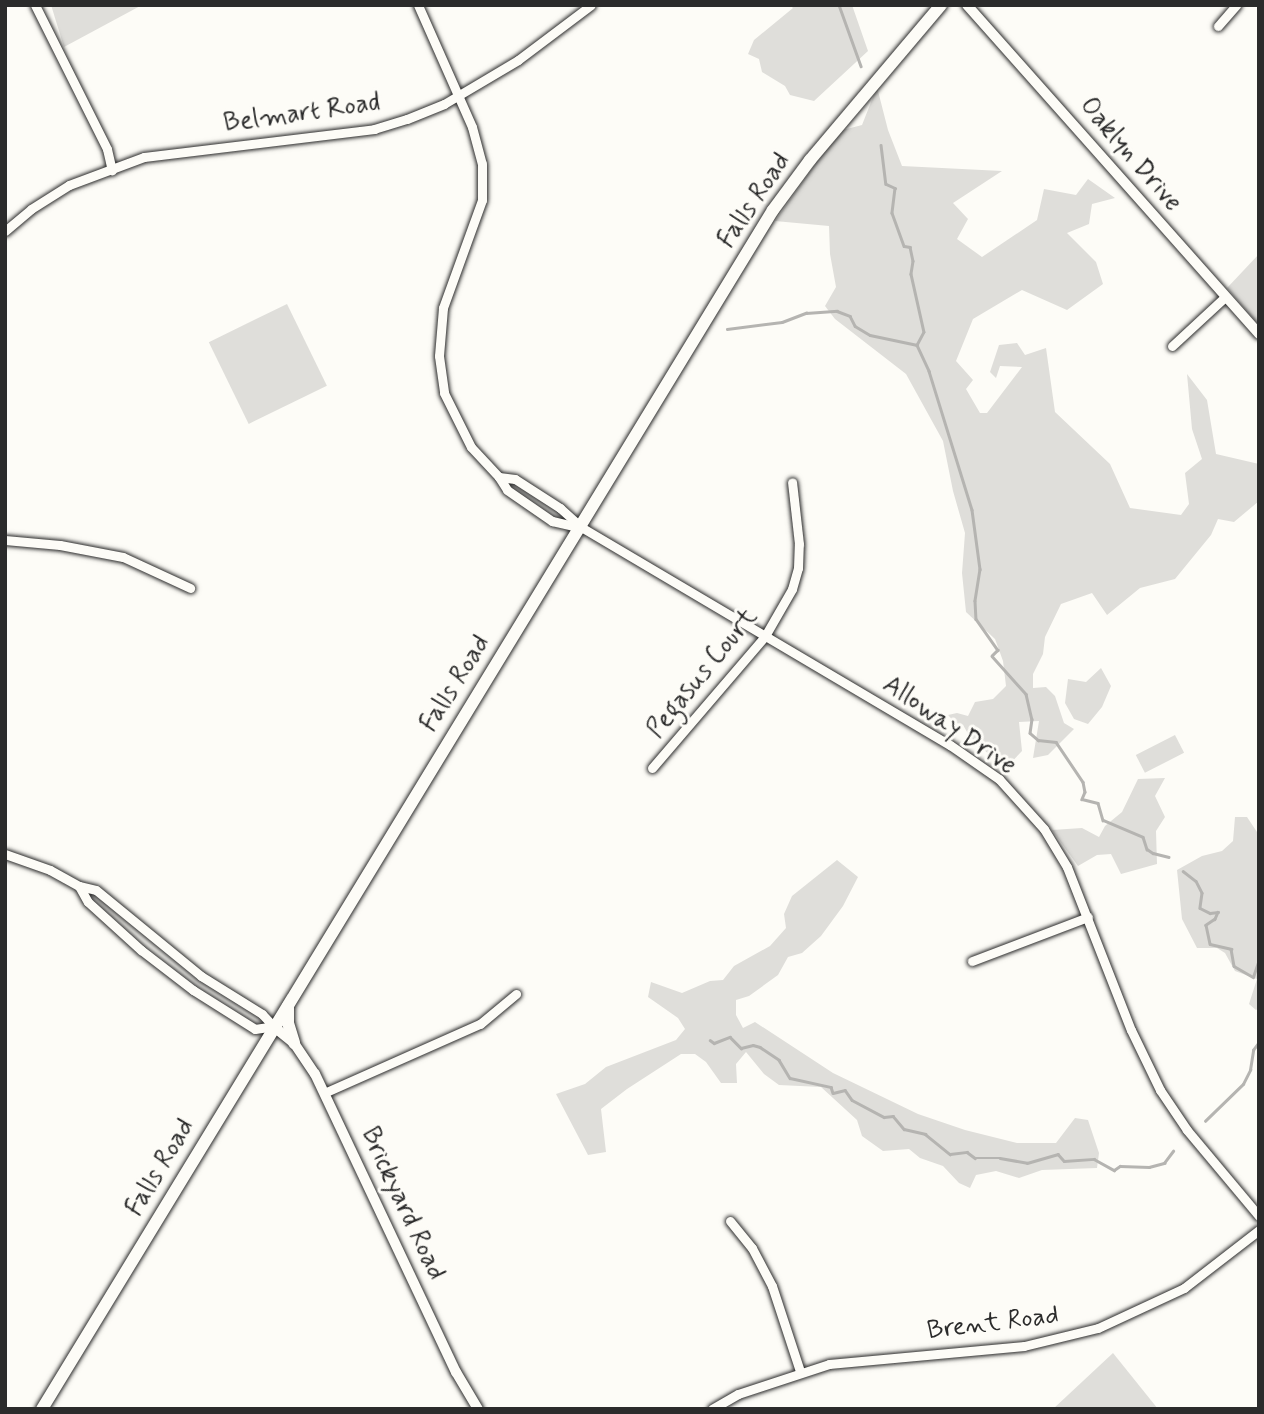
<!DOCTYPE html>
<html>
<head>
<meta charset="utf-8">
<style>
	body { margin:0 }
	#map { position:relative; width:1264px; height:1414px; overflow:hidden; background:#fdfcf7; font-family:Mynerve,sans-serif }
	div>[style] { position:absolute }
	.green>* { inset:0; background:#dfdeda; transform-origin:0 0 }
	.stream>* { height:2.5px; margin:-1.25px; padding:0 1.25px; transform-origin:1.25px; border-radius:1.25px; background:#b5b4b1 }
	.roads { filter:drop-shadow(0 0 2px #2b2b2b) drop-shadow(0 0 2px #2b2b2b) }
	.minor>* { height:9px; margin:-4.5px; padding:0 4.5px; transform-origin:4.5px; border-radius:4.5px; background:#fdfcf7 }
	.tertiary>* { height:10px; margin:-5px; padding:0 5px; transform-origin:5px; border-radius:5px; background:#fdfcf7 }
	.secondary>* { height:12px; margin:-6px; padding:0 6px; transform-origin:6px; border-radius:6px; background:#fdfcf7 }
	span { translate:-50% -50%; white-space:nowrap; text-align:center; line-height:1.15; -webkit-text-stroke:6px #fdfcf7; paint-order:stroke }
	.street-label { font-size:26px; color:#2b2b2b }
	.frame { position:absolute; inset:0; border:7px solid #2b2b2b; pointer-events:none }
</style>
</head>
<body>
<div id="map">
	<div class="green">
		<div style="clip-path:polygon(51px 5px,142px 5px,64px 47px)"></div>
		<div style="clip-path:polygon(790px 5px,852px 5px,868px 51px,814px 101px,790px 95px,785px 86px,762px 72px,759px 59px,748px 54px,754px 40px,793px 8px)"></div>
		<div style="clip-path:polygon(877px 87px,888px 130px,902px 166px,1002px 171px,953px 203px,968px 219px,957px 239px,982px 257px,1037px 220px,1044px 189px,1076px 195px,1088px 179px,1115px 198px,1092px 204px,1089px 224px,1067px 233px,1096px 262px,1103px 284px,1067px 310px,1022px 290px,973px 319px,956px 361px,973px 380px,966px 389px,980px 413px,987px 413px,1022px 367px,1000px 366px,996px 378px,990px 372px,999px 345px,1017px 343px,1025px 355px,1046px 348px,1055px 412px,1110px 464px,1130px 508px,1181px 515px,1189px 504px,1185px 473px,1202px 459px,1192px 429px,1187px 374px,1207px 400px,1216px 454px,1259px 464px,1259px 501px,1234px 522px,1218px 519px,1211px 535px,1175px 579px,1140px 588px,1107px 615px,1092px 593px,1061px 604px,1045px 637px,1043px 654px,1033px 674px,1033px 688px,1046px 687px,1055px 696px,1064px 723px,1074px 729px,1048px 755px,1033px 758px,1039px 721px,1019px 722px,1022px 751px,1005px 769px,970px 737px,963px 725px,955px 723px,948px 715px,957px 713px,968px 716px,975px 702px,993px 699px,1006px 686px,1003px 661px,995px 639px,966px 612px,962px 573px,965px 533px,953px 491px,943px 441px,906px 374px,835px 319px,825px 306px,836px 287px,830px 254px,829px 226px,775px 221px,839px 131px,862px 125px)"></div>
		<div style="clip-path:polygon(1259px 254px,1259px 325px,1227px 288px)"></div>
		<div style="left:287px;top:304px;width:91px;height:87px;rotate:64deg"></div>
		<div style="clip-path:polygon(1101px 668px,1111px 686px,1102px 707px,1088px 724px,1074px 719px,1065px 703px,1068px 679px,1086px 682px)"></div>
		<div style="left:1175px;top:735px;width:20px;height:44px;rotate:63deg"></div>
		<div style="clip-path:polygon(1165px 778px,1155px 796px,1165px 817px,1156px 831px,1157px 864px,1121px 874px,1111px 854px,1097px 855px,1078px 866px,1052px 830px,1082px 828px,1099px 837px,1105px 826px,1122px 812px,1138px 779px)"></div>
		<div style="clip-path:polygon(1235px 817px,1247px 817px,1259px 835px,1259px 1008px,1256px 1010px,1249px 1004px,1257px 979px,1235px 971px,1225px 953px,1217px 948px,1197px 948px,1182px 919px,1177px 870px,1202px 856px,1222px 851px,1233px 841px)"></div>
		<div style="clip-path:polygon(837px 860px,858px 877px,843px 906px,821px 936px,802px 953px,788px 957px,778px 975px,749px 996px,736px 1000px,736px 1015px,743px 1028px,755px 1022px,833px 1073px,918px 1114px,965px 1130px,1017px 1143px,1056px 1143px,1075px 1118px,1088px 1120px,1099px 1153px,1097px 1168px,1042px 1170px,1019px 1178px,996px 1171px,976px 1175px,970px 1188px,959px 1183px,943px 1166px,920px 1158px,909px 1149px,883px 1151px,862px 1136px,857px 1120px,821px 1087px,779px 1085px,764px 1074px,746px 1052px,736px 1064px,737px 1083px,721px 1083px,706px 1062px,695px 1054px,681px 1054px,627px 1089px,601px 1109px,606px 1152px,588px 1155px,556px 1094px,585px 1084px,606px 1067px,676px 1040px,685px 1029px,678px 1018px,648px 997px,651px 982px,682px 993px,710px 981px,723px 980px,734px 966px,770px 946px,786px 928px,784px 914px,792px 896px)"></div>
		<div style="clip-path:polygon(1113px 1353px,1158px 1409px,1053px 1409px)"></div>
	</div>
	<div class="stream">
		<div style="left:839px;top:5px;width:65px;rotate:70.2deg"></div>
		<div style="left:881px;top:145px;width:39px;rotate:83deg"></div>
		<div style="left:886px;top:184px;width:10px;rotate:24deg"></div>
		<div style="left:895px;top:188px;width:25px;rotate:97deg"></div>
		<div style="left:892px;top:213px;width:35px;rotate:70deg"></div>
		<div style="left:904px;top:246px;width:6px;rotate:9deg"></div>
		<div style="left:910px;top:247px;width:14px;rotate:78deg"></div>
		<div style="left:913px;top:261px;width:13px;rotate:99deg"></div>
		<div style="left:911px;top:274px;width:59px;rotate:77.4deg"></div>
		<div style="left:924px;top:332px;width:15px;rotate:118deg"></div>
		<div style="left:727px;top:329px;width:55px;rotate:-7.3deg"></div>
		<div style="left:782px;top:322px;width:26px;rotate:-21deg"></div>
		<div style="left:806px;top:313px;width:31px;rotate:-4deg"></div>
		<div style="left:837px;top:311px;width:14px;rotate:21deg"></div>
		<div style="left:850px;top:316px;width:11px;rotate:63deg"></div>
		<div style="left:855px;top:326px;width:17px;rotate:31deg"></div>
		<div style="left:870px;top:335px;width:48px;rotate:12deg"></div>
		<div style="left:917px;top:345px;width:29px;rotate:65deg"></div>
		<div style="left:929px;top:371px;width:145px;rotate:72.8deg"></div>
		<div style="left:972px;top:510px;width:60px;rotate:82.3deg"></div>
		<div style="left:980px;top:569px;width:32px;rotate:99deg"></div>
		<div style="left:975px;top:601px;width:18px;rotate:87deg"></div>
		<div style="left:976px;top:619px;width:38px;rotate:55deg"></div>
		<div style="left:998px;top:650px;width:8px;rotate:135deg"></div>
		<div style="left:992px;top:656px;width:51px;rotate:48.2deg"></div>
		<div style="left:1026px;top:694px;width:26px;rotate:77deg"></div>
		<div style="left:1032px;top:719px;width:14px;rotate:98deg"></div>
		<div style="left:1030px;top:733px;width:11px;rotate:41deg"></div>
		<div style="left:1038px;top:740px;width:18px;rotate:6deg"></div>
		<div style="left:1056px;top:742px;width:48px;rotate:56deg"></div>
		<div style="left:1083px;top:782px;width:10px;rotate:79deg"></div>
		<div style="left:1085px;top:792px;width:8px;rotate:113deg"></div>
		<div style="left:1082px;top:799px;width:16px;rotate:14deg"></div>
		<div style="left:1098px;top:803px;width:18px;rotate:74deg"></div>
		<div style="left:1103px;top:820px;width:43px;rotate:23deg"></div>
		<div style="left:1143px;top:837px;width:13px;rotate:72deg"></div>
		<div style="left:1147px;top:849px;width:7px;rotate:34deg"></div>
		<div style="left:1153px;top:853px;width:16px;rotate:14deg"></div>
		<div style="left:1183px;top:871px;width:16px;rotate:38deg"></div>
		<div style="left:1196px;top:881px;width:13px;rotate:63deg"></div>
		<div style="left:1202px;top:893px;width:15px;rotate:98deg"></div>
		<div style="left:1200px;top:908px;width:11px;rotate:27deg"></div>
		<div style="left:1210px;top:913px;width:8px;rotate:-7deg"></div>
		<div style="left:1218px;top:912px;width:8px;rotate:113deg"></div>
		<div style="left:1215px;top:919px;width:11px;rotate:146deg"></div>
		<div style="left:1206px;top:925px;width:19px;rotate:78deg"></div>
		<div style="left:1210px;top:944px;width:22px;rotate:13deg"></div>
		<div style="left:1231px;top:949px;width:17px;rotate:80deg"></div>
		<div style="left:1234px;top:966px;width:22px;rotate:30deg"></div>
		<div style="left:1253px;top:977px;width:18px;rotate:-71deg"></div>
		<div style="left:710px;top:1040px;width:5px;rotate:37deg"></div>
		<div style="left:714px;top:1043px;width:17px;rotate:-21deg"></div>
		<div style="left:730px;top:1037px;width:16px;rotate:45deg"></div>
		<div style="left:741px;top:1048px;width:12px;rotate:-14deg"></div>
		<div style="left:753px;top:1045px;width:7px;rotate:16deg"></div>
		<div style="left:760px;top:1047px;width:23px;rotate:34deg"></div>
		<div style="left:779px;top:1060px;width:21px;rotate:59deg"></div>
		<div style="left:790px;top:1078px;width:42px;rotate:12.4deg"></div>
		<div style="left:831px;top:1087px;width:6px;rotate:72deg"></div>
		<div style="left:833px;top:1093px;width:12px;rotate:-14deg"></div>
		<div style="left:845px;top:1090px;width:12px;rotate:55deg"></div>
		<div style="left:852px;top:1100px;width:36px;rotate:28deg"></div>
		<div style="left:884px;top:1117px;width:9px;rotate:-6deg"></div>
		<div style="left:893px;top:1116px;width:17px;rotate:50deg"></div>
		<div style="left:904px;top:1129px;width:22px;rotate:13deg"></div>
		<div style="left:925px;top:1134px;width:32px;rotate:39deg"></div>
		<div style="left:950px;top:1154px;width:17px;rotate:-7deg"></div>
		<div style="left:967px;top:1152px;width:10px;rotate:37deg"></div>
		<div style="left:975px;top:1158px;width:25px"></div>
		<div style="left:1000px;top:1158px;width:27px;rotate:10deg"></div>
		<div style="left:1027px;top:1163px;width:32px;rotate:-16deg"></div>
		<div style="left:1058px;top:1154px;width:9px;rotate:49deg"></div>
		<div style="left:1064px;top:1161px;width:30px;rotate:-4deg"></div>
		<div style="left:1094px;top:1159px;width:23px;rotate:29deg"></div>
		<div style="left:1114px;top:1170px;width:7px;rotate:-34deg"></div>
		<div style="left:1120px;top:1166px;width:29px;rotate:2deg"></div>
		<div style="left:1149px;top:1167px;width:16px;rotate:-15deg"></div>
		<div style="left:1164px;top:1163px;width:15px;rotate:-53deg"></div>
		<div style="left:1205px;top:1121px;width:53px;rotate:-44.2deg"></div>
		<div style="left:1243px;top:1084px;width:16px;rotate:-63deg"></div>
		<div style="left:1250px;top:1070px;width:20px;rotate:-81deg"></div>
		<div style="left:1253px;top:1050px;width:10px;rotate:-53deg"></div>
	</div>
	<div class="roads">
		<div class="minor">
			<div style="left:35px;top:5px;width:161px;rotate:63.4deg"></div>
			<div style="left:107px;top:149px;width:22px;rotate:77deg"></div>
			<div style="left:418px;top:5px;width:133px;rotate:66.1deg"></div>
			<div style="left:472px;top:127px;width:38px;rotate:75deg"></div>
			<div style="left:482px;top:164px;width:36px;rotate:90deg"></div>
			<div style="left:482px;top:200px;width:115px;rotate:109.9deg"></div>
			<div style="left:443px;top:308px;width:48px;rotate:94.8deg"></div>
			<div style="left:439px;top:356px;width:37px;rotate:82deg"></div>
			<div style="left:444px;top:393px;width:60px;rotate:63.4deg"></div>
			<div style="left:471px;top:447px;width:41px;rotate:47deg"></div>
			<div style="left:499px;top:477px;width:15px;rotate:58deg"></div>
			<div style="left:507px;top:490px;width:55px;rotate:34.6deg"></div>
			<div style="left:552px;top:521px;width:27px;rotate:13deg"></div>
			<div style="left:1218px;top:26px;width:28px;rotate:-49deg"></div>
			<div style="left:5px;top:231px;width:34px;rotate:-40deg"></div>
			<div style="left:31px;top:209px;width:45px;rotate:-32.3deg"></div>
			<div style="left:69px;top:185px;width:80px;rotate:-20.5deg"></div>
			<div style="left:144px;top:157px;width:232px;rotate:-6.9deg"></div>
			<div style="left:374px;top:129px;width:34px;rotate:-17deg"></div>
			<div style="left:407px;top:119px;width:40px;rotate:-22deg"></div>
			<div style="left:444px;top:104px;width:86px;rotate:-30.7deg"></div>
			<div style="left:518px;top:60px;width:91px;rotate:-37deg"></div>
			<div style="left:1172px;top:346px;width:72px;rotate:-42.8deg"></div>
			<div style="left:499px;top:477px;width:16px;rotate:7deg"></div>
			<div style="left:515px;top:479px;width:54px;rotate:32.8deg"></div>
			<div style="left:560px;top:508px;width:28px;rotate:42deg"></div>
			<div style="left:581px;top:527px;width:429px;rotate:30.6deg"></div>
			<div style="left:950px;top:745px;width:60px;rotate:34.8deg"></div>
			<div style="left:999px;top:779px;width:67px;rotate:48deg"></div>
			<div style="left:1044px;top:829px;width:44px;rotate:58.8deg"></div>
			<div style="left:1067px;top:867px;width:175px;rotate:68.6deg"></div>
			<div style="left:1131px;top:1030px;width:67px;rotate:64.2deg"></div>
			<div style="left:1160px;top:1090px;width:48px;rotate:56deg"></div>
			<div style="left:1187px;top:1130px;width:112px;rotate:50.1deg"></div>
			<div style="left:5px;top:540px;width:55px;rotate:5.2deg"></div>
			<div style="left:60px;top:545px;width:64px;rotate:10.8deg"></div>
			<div style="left:123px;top:557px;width:74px;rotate:24.8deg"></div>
			<div style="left:652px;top:768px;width:174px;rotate:-49.4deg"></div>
			<div style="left:765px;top:636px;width:54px;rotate:-60.1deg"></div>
			<div style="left:792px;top:589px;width:22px;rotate:-74deg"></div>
			<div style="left:798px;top:568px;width:24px;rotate:-88deg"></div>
			<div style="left:799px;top:544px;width:62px;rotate:-96.4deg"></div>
			<div style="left:5px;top:854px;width:48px;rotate:19.6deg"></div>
			<div style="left:50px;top:870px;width:33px;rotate:29deg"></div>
			<div style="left:79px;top:886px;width:17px;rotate:13deg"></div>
			<div style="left:96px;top:890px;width:136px;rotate:39.3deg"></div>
			<div style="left:201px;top:976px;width:72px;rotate:31.9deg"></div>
			<div style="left:262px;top:1014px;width:16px;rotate:47deg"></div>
			<div style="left:79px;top:886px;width:18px;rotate:61deg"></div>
			<div style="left:88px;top:902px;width:72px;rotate:42.2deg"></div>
			<div style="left:141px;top:950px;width:66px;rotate:37.6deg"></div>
			<div style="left:193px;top:990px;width:73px;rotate:32.2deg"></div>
			<div style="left:255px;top:1029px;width:18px;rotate:-9deg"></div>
			<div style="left:972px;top:961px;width:124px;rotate:-20.8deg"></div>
			<div style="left:324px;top:1093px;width:171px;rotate:-23.9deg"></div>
			<div style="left:480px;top:1024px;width:47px;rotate:-39.8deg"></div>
			<div style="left:730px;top:1221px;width:35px;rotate:51deg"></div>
			<div style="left:752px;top:1248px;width:43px;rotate:62.2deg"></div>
			<div style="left:772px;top:1286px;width:89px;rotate:71.8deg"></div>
			<div style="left:712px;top:1409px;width:30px;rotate:-30deg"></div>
			<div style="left:738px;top:1394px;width:96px;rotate:-18.2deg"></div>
			<div style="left:829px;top:1364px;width:196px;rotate:-5.3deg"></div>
			<div style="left:1024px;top:1346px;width:76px;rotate:-13.7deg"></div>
			<div style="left:1098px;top:1328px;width:95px;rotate:-24.9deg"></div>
			<div style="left:1184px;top:1288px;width:95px;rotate:-37.7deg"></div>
		</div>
		<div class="tertiary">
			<div style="left:967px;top:5px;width:440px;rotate:48.4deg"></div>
			<div style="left:273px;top:1026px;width:27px;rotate:39deg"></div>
			<div style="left:294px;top:1043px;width:37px;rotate:56deg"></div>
			<div style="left:315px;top:1074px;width:330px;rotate:64.7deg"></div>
			<div style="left:456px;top:1372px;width:43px;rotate:59.3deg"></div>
		</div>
		<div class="secondary">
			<div style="left:288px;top:1006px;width:17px;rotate:90deg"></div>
			<div style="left:288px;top:1023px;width:21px;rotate:73deg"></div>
			<div style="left:42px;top:1409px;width:1404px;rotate:-58.63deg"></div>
			<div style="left:773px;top:210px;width:62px;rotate:-53.5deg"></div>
			<div style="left:810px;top:160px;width:203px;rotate:-49.8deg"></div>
		</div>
	</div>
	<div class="street-label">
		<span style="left:302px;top:114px;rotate:-8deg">Belmart Road</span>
		<span style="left:1130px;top:155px;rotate:49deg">Oaklyn Drive</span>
		<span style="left:755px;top:201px;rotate:-56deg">Falls Road</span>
		<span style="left:703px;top:674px;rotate:-51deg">Pegasus Court</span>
		<span style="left:456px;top:684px;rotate:-58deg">Falls Road</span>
		<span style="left:949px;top:726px;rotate:34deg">Alloway Drive</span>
		<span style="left:161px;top:1168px;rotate:-59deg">Falls Road</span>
		<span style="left:402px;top:1204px;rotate:65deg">Brickyard Road</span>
		<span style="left:993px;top:1324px;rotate:-7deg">Brent Road</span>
	</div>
	<div class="frame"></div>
</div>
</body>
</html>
